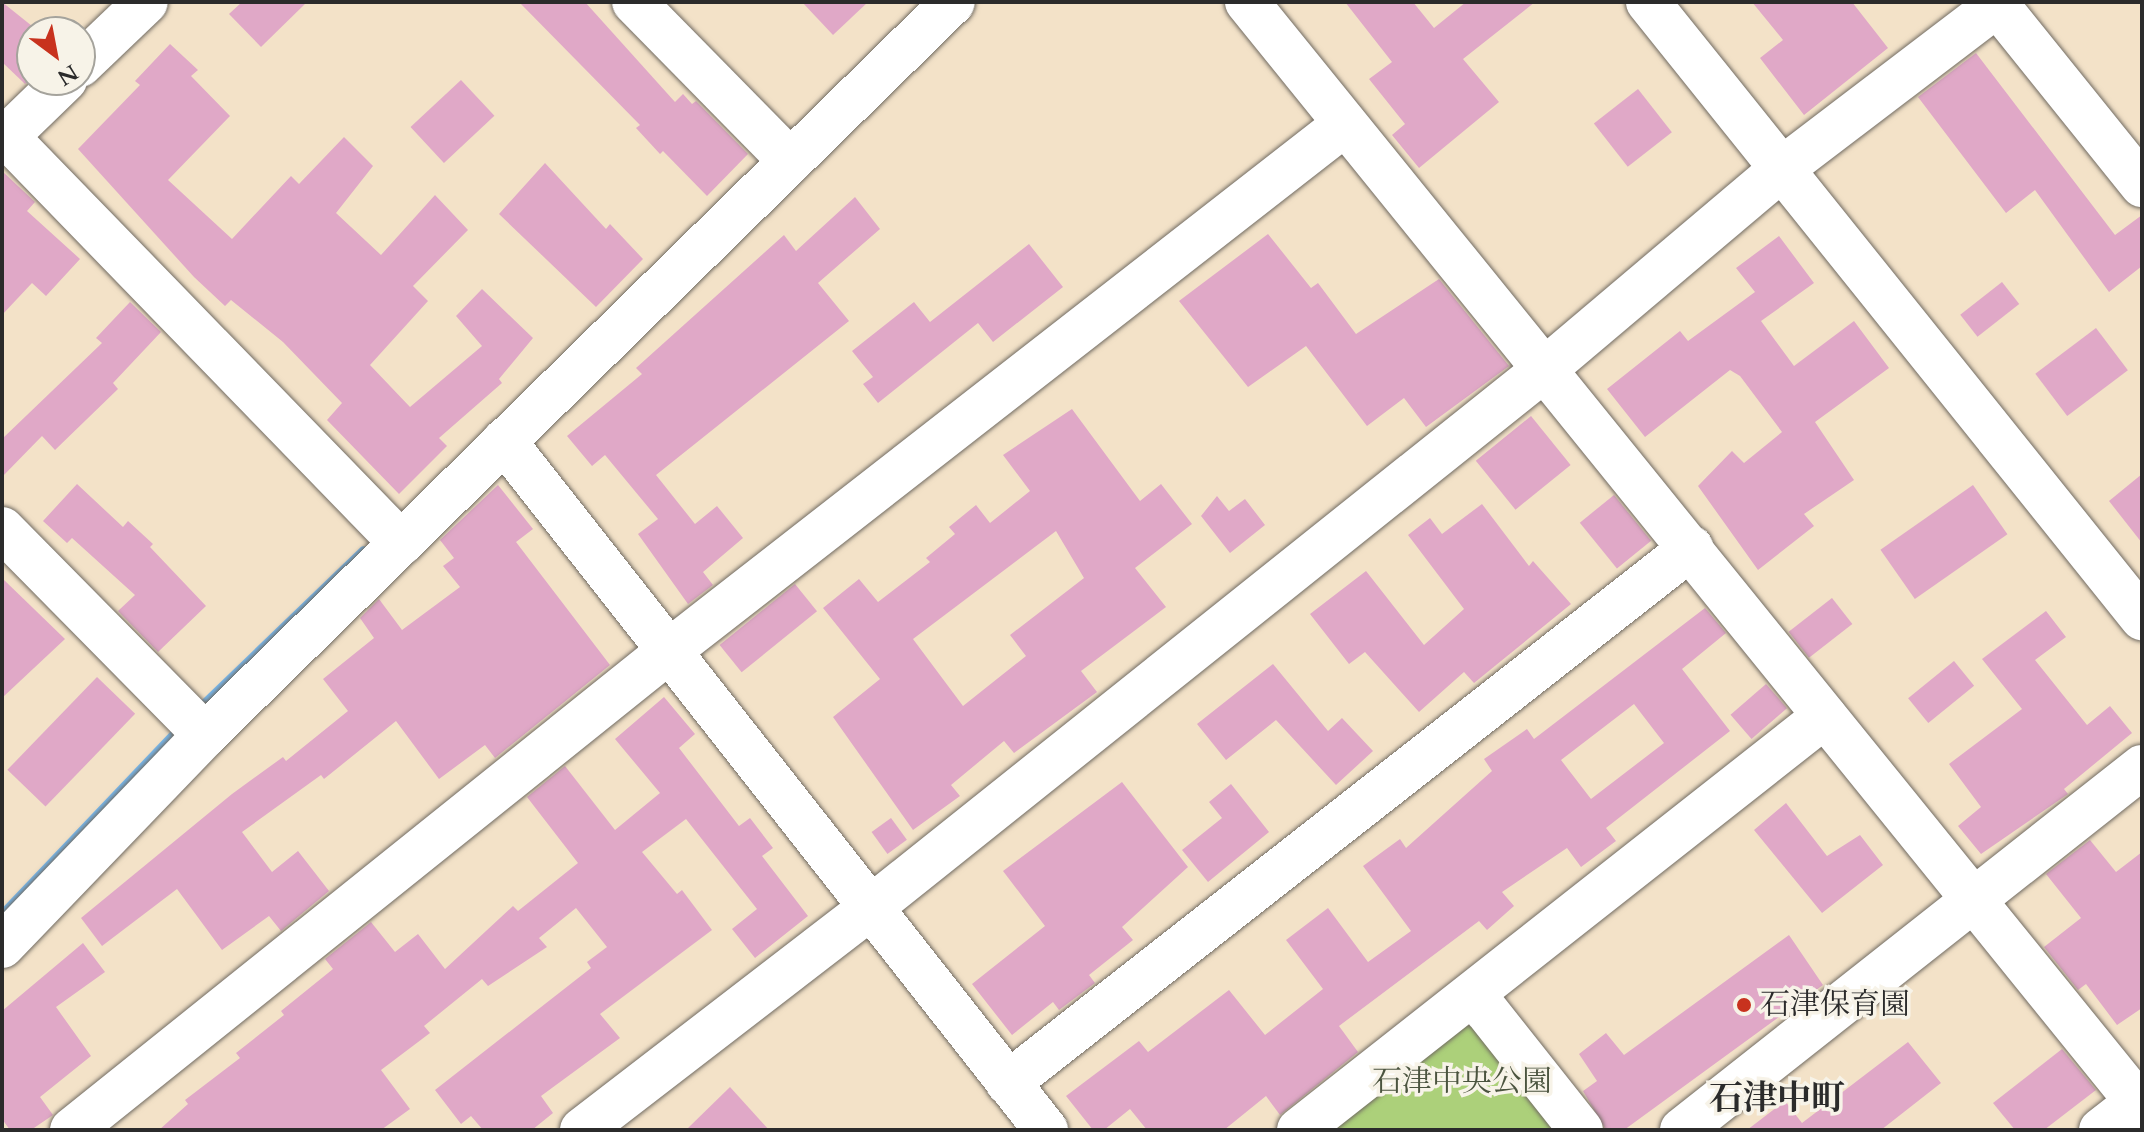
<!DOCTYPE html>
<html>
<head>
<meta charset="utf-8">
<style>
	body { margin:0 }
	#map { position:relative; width:2144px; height:1132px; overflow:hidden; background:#f3e2c8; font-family:Cardo,"Noto Serif JP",serif }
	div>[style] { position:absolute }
	.green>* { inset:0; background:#acd07a }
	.stream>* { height:9px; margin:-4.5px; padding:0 4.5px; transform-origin:4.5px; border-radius:4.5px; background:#77b7eb }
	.building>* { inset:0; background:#e0a8c7; transform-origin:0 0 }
	.roads { filter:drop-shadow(0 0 2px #716b62) drop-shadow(0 0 2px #716b62) }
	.minor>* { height:44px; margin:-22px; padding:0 22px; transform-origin:22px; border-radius:22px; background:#fff }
	.dots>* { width:22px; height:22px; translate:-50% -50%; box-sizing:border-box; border:4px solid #f7f3e8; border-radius:50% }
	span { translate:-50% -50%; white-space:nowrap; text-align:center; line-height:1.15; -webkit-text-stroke:7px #f7f3e8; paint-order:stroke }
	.poi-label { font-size:30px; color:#2b2b2b }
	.left { translate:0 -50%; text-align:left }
	.park-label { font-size:30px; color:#4b543f }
	.quarter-label { font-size:34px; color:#2b2b2b; font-weight:700 }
	.frame { position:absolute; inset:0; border:4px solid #2b2b2b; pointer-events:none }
	.north { position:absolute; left:16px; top:16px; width:80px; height:80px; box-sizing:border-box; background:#f7f3e8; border:2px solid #a5a39c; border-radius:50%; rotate:148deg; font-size:22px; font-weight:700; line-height:32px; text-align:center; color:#2b2b2b }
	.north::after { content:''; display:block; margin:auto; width:28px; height:36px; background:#c8321e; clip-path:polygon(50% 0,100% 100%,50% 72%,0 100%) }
</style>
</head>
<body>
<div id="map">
	<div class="green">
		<div style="clip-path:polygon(1458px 1024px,1478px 1027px,1560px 1130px,1325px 1130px)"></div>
	</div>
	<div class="stream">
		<div style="left:198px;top:709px;width:229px;rotate:-43.9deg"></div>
		<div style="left:2px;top:914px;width:261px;rotate:-46.4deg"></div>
	</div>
	<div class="building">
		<div style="clip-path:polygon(2px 2px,32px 26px,32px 77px,25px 84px,2px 62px)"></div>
		<div style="clip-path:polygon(242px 2px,307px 2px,261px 47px,229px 14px)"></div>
		<div style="clip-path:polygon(519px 2px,585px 2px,675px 102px,683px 94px,692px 104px,696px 101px,748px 154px,707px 196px,663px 151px,660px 154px,636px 128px,640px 125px)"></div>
		<div style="clip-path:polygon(802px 2px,868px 2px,833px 35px)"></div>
		<div style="clip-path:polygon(1345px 2px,1413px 2px,1434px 28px,1466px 2px,1535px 2px,1463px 59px,1499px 102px,1419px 168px,1392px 135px,1405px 124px,1369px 79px,1392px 62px)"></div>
		<div style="clip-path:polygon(1752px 2px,1852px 2px,1888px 48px,1804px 115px,1760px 58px,1783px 40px)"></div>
		<div style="clip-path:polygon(170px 44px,198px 70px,191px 76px,230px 116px,168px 180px,232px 239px,291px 176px,299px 184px,344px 137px,373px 166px,336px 213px,381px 255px,435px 195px,468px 230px,413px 286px,428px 301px,370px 365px,410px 407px,482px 346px,456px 316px,482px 289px,533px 338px,499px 379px,502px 383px,439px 438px,447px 446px,399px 494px,327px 420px,342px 403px,283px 342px,231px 300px,225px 306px,194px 277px,78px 149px,140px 85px,135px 81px)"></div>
		<div style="clip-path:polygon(1976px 53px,2115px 235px,2142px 215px,2142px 266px,2109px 292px,2035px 190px,2006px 213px,1918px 97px)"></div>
		<div style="left:461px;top:80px;width:49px;height:69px;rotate:47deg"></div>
		<div style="left:1638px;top:89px;width:55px;height:56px;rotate:52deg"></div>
		<div style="clip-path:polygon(545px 163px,606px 229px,610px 224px,643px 259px,596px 307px,499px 214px)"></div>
		<div style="clip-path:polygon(2px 171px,35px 202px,27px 211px,80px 259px,46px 296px,32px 283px,2px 315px)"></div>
		<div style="clip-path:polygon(855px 197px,880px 229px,818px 283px,849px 321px,656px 475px,695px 524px,717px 506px,743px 538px,703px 572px,713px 585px,688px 604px,638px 534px,658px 519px,605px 455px,592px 466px,567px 436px,642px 374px,636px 368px,784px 235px,796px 251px)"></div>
		<div style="clip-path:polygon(1268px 234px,1311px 288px,1318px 283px,1356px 334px,1439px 279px,1509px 366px,1426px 427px,1404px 398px,1367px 426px,1306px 346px,1248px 387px,1179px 301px)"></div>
		<div style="clip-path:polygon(1779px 236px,1814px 283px,1761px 321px,1794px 366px,1854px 321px,1889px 368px,1815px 422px,1854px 480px,1804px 514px,1814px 526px,1758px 570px,1698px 486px,1732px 451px,1744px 463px,1782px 432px,1740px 376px,1730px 370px,1645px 437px,1607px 389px,1680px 331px,1688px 341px,1755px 292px,1736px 268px)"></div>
		<div style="clip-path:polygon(1029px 244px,1063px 287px,993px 342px,978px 323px,878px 403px,863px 384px,873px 377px,852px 351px,914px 302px,930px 322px)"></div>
		<div style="left:2002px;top:282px;width:28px;height:53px;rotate:52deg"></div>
		<div style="clip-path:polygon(130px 302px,161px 332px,113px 383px,118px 389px,55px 450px,42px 436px,2px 477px,2px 439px,102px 343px,96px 338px)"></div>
		<div style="left:2096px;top:328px;width:53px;height:76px;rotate:53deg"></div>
		<div style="clip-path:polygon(evenodd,1072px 409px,1140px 501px,1161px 484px,1192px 524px,1135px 568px,1166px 607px,1081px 671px,1097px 692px,1014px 753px,1004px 741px,951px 785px,960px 796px,913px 830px,833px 717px,880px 679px,823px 608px,859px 579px,878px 602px,930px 562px,926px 558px,955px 534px,949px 527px,976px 505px,990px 523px,1030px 491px,1003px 455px,1072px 409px,1056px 531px,1084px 578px,1010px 635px,1026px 656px,963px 706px,913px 639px,1056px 531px)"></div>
		<div style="left:1531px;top:416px;width:63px;height:71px;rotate:51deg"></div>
		<div style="clip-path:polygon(2142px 474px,2142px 543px,2109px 501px)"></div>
		<div style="clip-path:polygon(77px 484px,123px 527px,128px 521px,153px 544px,150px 547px,206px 606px,158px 652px,118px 611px,135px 595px,72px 538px,67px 543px,43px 521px)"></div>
		<div style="clip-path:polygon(498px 485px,533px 529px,516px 542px,610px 665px,495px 758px,485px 745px,439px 779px,396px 721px,324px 779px,321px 775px,242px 832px,272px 872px,298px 851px,329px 891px,281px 931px,269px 916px,222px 950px,177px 889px,102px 946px,81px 918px,232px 794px,283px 757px,286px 761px,348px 711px,323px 679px,374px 638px,360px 618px,379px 599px,402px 630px,460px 587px,443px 566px,454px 558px,440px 540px)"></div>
		<div style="left:1973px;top:485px;width:60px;height:113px;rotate:55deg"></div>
		<div style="left:1614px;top:495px;width:59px;height:44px;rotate:51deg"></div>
		<div style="clip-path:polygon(1217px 496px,1229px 511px,1245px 499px,1265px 525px,1230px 553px,1201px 516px)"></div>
		<div style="clip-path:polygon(1482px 504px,1529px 566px,1533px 561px,1571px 604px,1474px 683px,1464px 672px,1419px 712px,1365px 652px,1349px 664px,1310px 614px,1366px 571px,1424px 645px,1464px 609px,1408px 535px,1430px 518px,1442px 534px)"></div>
		<div style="clip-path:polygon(2px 578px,65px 639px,2px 698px)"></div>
		<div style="left:795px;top:584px;width:35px;height:97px;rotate:51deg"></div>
		<div style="left:1832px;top:598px;width:33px;height:55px;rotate:52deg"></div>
		<div style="clip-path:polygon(evenodd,1705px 608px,1726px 633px,1682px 669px,1730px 731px,1606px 828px,1616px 841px,1581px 867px,1567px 848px,1502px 892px,1514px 906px,1487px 930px,1479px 921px,1339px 1026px,1358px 1052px,1280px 1115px,1266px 1096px,1224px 1130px,1147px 1130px,1130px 1109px,1104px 1130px,1093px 1130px,1066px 1096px,1139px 1041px,1148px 1052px,1229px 990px,1265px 1035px,1323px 989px,1286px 940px,1328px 908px,1368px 962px,1411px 931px,1363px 866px,1400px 839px,1406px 848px,1492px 771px,1484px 759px,1527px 729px,1534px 739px,1705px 608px,1634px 704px,1664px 743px,1591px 799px,1561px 760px,1634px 704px)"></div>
		<div style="clip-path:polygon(2046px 611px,2066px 637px,2035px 660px,2087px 725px,2110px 706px,2132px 733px,2064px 789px,2068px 794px,1981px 854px,1958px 826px,1981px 807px,1949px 764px,2022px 709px,1982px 659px)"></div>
		<div style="left:1954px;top:661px;width:32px;height:59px;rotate:51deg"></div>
		<div style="clip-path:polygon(1273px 664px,1328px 731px,1342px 718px,1373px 751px,1336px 785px,1276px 720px,1226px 760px,1197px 724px)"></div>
		<div style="left:97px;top:677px;width:53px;height:129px;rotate:44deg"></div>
		<div style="left:1766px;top:684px;width:32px;height:47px;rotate:49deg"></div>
		<div style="clip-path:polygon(664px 697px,695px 734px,679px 748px,739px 826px,750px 818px,773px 848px,762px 856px,808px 916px,755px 958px,732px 929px,757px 909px,686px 819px,642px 852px,677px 894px,682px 890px,712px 930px,600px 1014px,620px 1038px,541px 1096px,553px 1113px,532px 1130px,483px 1130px,471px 1116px,461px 1124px,435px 1090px,591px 968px,587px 962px,607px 947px,576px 908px,539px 938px,547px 947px,488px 986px,482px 979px,424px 1026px,430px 1033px,381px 1070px,410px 1109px,381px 1130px,159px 1130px,188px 1104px,185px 1100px,240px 1058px,236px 1053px,284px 1015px,281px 1011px,333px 969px,325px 959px,371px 922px,395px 952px,418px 934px,445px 969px,513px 906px,518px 911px,578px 863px,527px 797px,565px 766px,615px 830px,660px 793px,615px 739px)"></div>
		<div style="clip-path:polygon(1122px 782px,1188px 867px,1122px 927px,1133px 940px,1089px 975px,1095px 983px,1059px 1010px,1053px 1002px,1012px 1035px,972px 984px,1045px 926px,1003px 871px)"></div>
		<div style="clip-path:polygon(1231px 784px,1269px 832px,1208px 882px,1182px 850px,1222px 818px,1209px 802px)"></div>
		<div style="clip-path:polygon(1786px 803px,1827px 856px,1860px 835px,1883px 865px,1822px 913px,1754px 830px)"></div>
		<div style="left:891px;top:818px;width:27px;height:24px;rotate:54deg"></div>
		<div style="clip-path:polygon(2090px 840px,2116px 872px,2142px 852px,2142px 1008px,2117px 1025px,2086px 984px,2078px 990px,2044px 947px,2081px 918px,2046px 874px)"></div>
		<div style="clip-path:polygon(1789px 935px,1823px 985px,1624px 1130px,1606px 1130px,1583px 1091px,1597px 1081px,1579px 1054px,1606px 1033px,1624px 1055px)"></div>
		<div style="clip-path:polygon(83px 943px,105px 972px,56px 1007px,91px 1056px,40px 1097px,53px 1115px,31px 1130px,10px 1130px,2px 1119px,2px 1011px)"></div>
		<div style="clip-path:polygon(1908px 1042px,1941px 1083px,1881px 1130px,1747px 1130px,1785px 1101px,1802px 1123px)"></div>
		<div style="clip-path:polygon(2062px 1049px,2096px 1090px,2044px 1130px,2015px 1130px,1993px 1103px)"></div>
		<div style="clip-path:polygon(730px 1087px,769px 1130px,686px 1130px)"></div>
	</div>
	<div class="roads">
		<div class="minor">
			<div style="left:634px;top:2px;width:223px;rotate:45.5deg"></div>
			<div style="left:1247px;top:2px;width:1423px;rotate:51.02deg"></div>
			<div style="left:1648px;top:2px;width:790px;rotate:51.27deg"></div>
			<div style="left:1995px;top:2px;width:235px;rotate:51.2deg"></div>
			<div style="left:80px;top:65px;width:91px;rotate:-43.7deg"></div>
			<div style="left:2px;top:132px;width:573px;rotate:45.85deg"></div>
			<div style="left:2px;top:141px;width:88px;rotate:-44.1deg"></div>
			<div style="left:504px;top:441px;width:877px;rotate:51.81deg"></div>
			<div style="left:2px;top:529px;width:289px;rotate:45.4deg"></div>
			<div style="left:2px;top:946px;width:293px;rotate:-46.1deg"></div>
			<div style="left:205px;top:735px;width:1047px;rotate:-44.42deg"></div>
			<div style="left:1474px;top:995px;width:172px;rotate:51.6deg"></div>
			<div style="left:1008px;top:1083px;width:868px;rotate:-38.07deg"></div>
			<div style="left:72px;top:1130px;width:765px;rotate:-38.74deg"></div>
			<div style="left:669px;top:651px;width:857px;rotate:-37.94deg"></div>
			<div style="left:582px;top:1130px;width:362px;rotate:-37.6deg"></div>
			<div style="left:869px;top:909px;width:865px;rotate:-38.62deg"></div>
			<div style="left:1545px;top:369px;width:312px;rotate:-40.2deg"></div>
			<div style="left:1783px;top:168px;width:274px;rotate:-37.3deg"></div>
			<div style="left:1299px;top:1130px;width:669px;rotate:-38.21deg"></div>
			<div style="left:1682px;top:1130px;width:586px;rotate:-38.28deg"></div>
			<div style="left:2101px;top:1130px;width:46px;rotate:-37.9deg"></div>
		</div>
	</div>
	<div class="dots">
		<div style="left:1744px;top:1005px;background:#c8321e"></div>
	</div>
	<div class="poi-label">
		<span class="left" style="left:1760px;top:1005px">石津保育園</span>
	</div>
	<div class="park-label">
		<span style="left:1462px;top:1082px">石津中央公園</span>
	</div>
	<div class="quarter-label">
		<span style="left:1777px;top:1099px">石津中町</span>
	</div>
	<div class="frame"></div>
	<div class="north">N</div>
</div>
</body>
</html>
